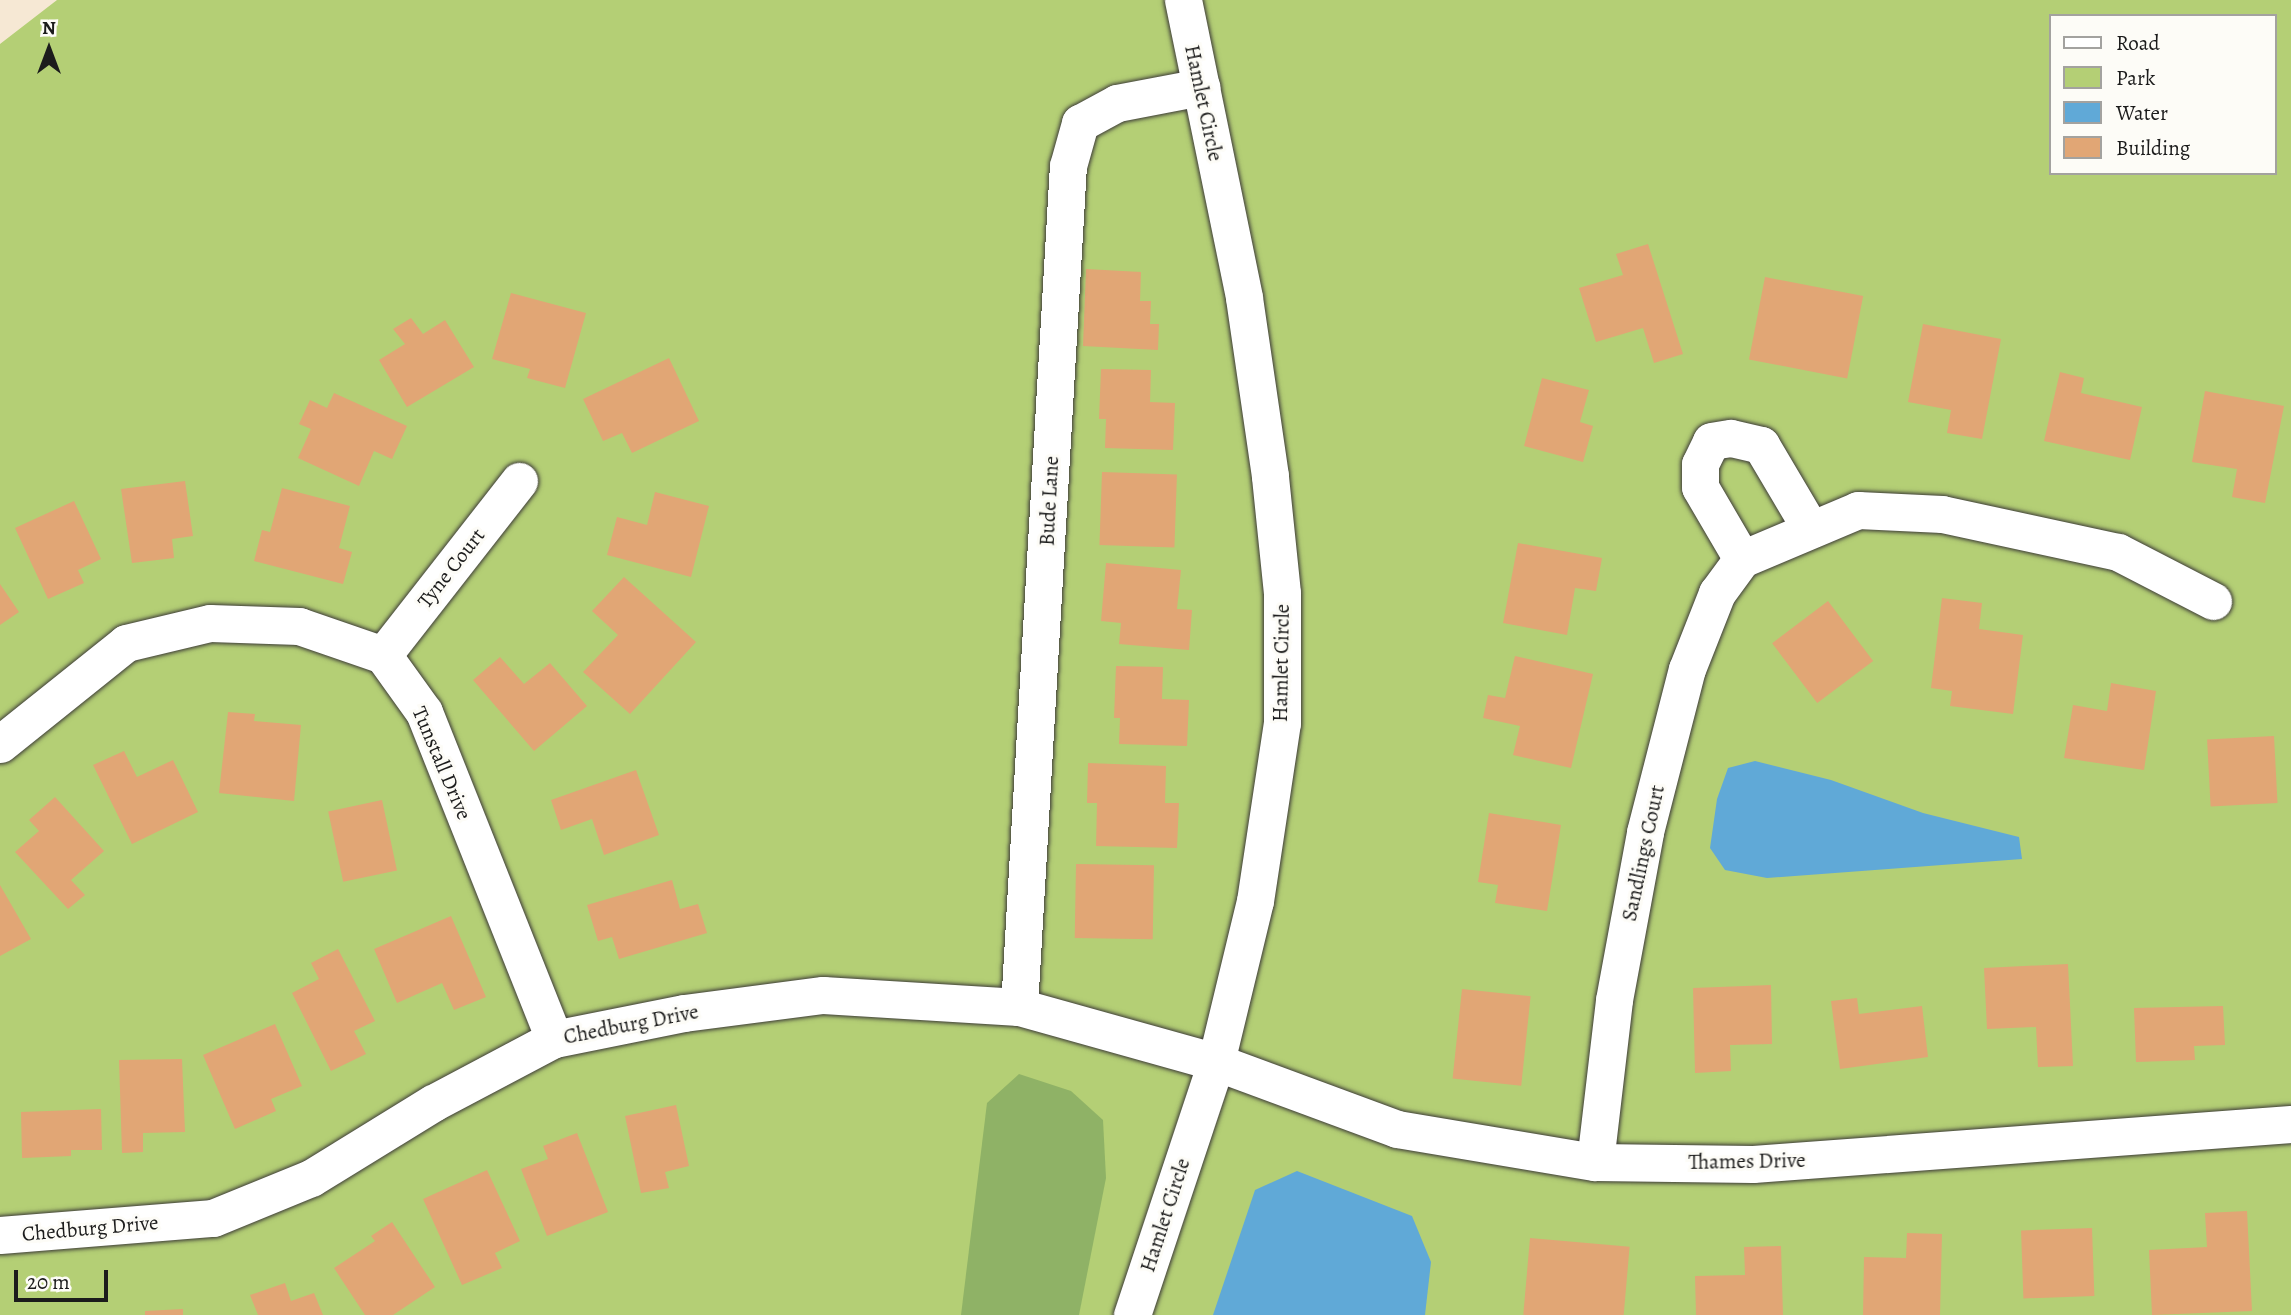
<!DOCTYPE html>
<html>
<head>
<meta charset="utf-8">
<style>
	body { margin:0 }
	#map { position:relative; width:2291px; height:1315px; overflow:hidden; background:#f6e8d4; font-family:Alegreya,serif }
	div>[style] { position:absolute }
	.green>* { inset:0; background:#b4cf75 }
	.forest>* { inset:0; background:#8fb266 }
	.water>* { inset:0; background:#60a9d7 }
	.building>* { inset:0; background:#e1a675; transform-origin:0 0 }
	.roads { filter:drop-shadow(0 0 2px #3d3b38) drop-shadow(0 0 2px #3d3b38) }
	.street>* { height:37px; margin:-18.5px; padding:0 18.5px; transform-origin:18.5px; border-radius:18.5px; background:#fff }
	span { translate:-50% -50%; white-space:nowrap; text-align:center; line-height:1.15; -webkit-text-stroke:6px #fdfcf7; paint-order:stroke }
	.street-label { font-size:21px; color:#1c1c1c }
	.legend { position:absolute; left:2049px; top:14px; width:228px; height:161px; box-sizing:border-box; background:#fdfcf7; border:2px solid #a3a29f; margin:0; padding:9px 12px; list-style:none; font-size:21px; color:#1c1c1c }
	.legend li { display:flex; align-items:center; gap:14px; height:35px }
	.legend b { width:35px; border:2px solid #a3a29f }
	.north { position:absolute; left:14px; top:14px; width:70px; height:70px; -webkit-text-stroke:5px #fdfcf7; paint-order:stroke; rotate:0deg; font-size:19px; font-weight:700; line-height:28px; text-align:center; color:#1c1c1c }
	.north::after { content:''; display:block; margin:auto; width:24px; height:32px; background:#1c1c1c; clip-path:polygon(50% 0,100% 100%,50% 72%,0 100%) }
	.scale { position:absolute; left:14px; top:1270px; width:94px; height:32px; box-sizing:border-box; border:4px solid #1c1c1c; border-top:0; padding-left:9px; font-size:21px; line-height:24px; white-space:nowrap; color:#1c1c1c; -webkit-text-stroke:5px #fdfcf7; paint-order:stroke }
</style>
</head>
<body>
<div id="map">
	<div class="green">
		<div style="clip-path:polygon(evenodd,57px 0,2291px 0,2291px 1315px,0 1315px,0 44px,57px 0,2051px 16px,2275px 16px,2275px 173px,2051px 173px,2051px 16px)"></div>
	</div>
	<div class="forest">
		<div style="clip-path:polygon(1019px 1074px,1071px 1091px,1103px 1120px,1106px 1178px,1079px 1315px,961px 1315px,987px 1103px)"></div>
	</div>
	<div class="water">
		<div style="clip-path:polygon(1755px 761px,1831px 780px,1923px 813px,2019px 837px,2022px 859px,1767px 878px,1725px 870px,1710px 848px,1717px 799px,1728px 768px)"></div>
		<div style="clip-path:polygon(1297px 1171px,1412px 1216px,1431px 1262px,1425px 1315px,1213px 1315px,1255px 1190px)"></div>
	</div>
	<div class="building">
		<div style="clip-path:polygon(1648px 244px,1683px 354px,1654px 363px,1643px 328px,1596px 342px,1579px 288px,1623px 275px,1616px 254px)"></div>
		<div style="clip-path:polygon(1086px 269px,1141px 272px,1140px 301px,1151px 301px,1150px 324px,1159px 324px,1158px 350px,1083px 346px)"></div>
		<div style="left:1765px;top:277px;width:100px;height:84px;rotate:11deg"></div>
		<div style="clip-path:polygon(511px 293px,586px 313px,565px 388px,527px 378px,530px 369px,492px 359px)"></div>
		<div style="clip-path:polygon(411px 318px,423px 334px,445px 320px,474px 367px,407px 407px,379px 360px,405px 344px,393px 329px)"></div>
		<div style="clip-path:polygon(1923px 324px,2001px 339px,1982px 439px,1947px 433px,1951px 410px,1908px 402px)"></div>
		<div style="clip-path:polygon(669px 358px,699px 421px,632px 453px,622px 433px,603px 441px,583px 399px)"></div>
		<div style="clip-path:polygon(1101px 369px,1151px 370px,1150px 402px,1175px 403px,1173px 450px,1105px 448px,1106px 419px,1099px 419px)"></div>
		<div style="clip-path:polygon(2060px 372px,2084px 378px,2081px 393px,2142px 407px,2130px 460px,2044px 441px)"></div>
		<div style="clip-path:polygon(1542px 378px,1589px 390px,1580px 422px,1593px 426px,1583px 462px,1524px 446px)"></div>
		<div style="clip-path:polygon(2205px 391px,2284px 406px,2265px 503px,2232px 497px,2237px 469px,2192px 462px)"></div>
		<div style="clip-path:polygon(334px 393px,407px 426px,392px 459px,374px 451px,359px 486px,298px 458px,311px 429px,299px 424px,310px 400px,327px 408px)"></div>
		<div style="left:1102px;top:472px;width:75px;height:73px;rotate:2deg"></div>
		<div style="clip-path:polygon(185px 481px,193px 536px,172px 539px,174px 558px,132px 563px,121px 489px)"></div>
		<div style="clip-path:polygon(282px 488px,350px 506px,339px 548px,352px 552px,343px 584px,254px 561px,262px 530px,270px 532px)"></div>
		<div style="clip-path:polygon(655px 492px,709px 506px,691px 577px,607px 555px,617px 517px,647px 525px)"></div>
		<div style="clip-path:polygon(74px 501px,101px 559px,78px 570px,84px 583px,48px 599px,15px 528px)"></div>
		<div style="clip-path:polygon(1518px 543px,1602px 558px,1596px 591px,1575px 588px,1567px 635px,1503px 623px)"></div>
		<div style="clip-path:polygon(1106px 563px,1181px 570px,1177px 609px,1192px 610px,1189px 650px,1119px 644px,1121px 623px,1101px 621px)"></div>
		<div style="clip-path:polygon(624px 577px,696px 642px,630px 714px,583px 672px,618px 635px,592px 611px)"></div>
		<div style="clip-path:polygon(0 584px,19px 612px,0 625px)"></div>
		<div style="clip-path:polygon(1942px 598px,1982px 603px,1979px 629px,2023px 635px,2013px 714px,1950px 706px,1952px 691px,1931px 688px)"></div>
		<div style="left:1828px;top:601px;width:75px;height:70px;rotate:53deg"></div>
		<div style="clip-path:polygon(1515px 656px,1593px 674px,1571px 768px,1513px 755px,1520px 726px,1483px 718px,1488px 695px,1505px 698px)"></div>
		<div style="clip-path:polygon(500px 657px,524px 684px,550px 663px,587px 706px,534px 751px,473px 680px)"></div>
		<div style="clip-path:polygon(1116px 666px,1163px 667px,1162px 699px,1189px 700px,1187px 746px,1119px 744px,1120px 718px,1114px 718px)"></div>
		<div style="clip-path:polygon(2111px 683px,2156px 691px,2144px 770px,2064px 758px,2073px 705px,2107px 711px)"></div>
		<div style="clip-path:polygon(228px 712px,255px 714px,254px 721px,301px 725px,294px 801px,219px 793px)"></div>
		<div style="left:2274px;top:736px;width:67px;height:67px;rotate:87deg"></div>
		<div style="clip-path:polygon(124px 751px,137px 777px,173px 760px,198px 812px,132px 844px,93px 765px)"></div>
		<div style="clip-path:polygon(1088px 763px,1166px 766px,1165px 803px,1179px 803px,1177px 848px,1096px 846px,1097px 803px,1087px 803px)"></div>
		<div style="clip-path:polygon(636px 770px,659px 835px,604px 855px,592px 819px,561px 830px,551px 800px)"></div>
		<div style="clip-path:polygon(55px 797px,104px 851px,71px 880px,85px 895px,68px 909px,15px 852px,39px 831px,29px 820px)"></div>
		<div style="left:382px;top:800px;width:72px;height:55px;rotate:78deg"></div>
		<div style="clip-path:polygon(1489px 813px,1561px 825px,1547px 911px,1495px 903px,1498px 885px,1478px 882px)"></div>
		<div style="left:1076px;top:864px;width:78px;height:74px;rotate:1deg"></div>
		<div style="clip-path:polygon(672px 880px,680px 909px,698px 904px,707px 933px,619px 959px,612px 937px,598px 941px,587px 905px)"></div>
		<div style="clip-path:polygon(0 885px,31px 939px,0 956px)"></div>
		<div style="clip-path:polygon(451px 916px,486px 997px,454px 1010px,442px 983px,397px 1003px,374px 949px)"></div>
		<div style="clip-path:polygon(338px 949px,375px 1021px,354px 1031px,366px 1054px,331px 1071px,292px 993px,319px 979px,311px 963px)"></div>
		<div style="clip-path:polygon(2068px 964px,2073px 1066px,2038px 1067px,2036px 1027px,1987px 1029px,1984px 968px)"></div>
		<div style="clip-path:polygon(1771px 985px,1772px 1044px,1730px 1045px,1731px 1071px,1695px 1073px,1693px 988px)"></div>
		<div style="left:1462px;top:989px;width:69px;height:90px;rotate:6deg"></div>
		<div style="clip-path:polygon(1857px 998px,1859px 1014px,1922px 1006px,1928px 1057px,1840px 1069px,1831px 1001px)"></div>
		<div style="clip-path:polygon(2223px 1006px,2225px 1045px,2194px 1046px,2195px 1060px,2136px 1062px,2134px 1008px)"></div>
		<div style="clip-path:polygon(275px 1024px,302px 1086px,271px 1099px,276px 1111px,235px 1129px,203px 1055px)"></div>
		<div style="clip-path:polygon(182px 1059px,185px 1132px,143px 1133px,143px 1152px,122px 1153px,119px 1060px)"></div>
		<div style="clip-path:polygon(676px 1105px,689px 1166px,665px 1172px,669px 1188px,641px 1193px,625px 1116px)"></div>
		<div style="clip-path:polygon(101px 1109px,102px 1150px,71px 1150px,71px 1156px,22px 1158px,21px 1112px)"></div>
		<div style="clip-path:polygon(577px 1133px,608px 1212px,547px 1236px,521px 1169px,548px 1159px,543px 1146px)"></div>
		<div style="clip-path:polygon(487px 1170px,520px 1241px,495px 1253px,502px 1268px,462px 1285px,423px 1199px)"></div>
		<div style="clip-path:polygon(2247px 1211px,2252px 1311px,2152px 1315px,2149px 1250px,2207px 1247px,2205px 1213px)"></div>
		<div style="clip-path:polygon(392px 1222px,435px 1287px,393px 1315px,365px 1315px,334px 1268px,375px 1241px,371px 1236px)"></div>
		<div style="left:2092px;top:1228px;width:68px;height:71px;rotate:88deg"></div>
		<div style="clip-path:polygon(1907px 1233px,1942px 1234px,1940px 1315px,1863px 1315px,1864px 1257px,1906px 1258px)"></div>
		<div style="left:1530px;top:1238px;width:100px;height:77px;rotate:5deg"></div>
		<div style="clip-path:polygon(1781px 1246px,1783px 1315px,1696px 1315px,1695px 1276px,1745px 1275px,1744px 1247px)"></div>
		<div style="clip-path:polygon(285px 1283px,291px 1301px,314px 1293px,323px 1315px,258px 1315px,250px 1295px)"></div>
		<div style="clip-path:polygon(183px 1309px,183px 1315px,145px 1315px,145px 1311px)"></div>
	</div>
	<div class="roads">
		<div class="street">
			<div style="left:1742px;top:559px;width:83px;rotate:-120.3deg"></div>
			<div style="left:1700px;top:487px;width:23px;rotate:-90deg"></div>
			<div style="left:1700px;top:464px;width:25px;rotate:-64deg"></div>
			<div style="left:1711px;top:441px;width:20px;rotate:-9deg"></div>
			<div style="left:1731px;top:438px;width:31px;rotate:13deg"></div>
			<div style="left:1761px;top:445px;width:96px;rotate:59.4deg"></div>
			<div style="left:383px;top:655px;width:221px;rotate:-52deg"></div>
			<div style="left:0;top:744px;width:161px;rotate:-38.7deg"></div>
			<div style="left:126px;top:643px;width:86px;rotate:-13.4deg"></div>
			<div style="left:210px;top:623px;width:89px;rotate:1.9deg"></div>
			<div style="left:299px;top:626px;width:89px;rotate:19deg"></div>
			<div style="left:383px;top:655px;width:70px;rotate:54.3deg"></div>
			<div style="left:424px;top:712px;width:352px;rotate:68.3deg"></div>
			<div style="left:1019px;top:1007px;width:842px;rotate:-86.67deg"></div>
			<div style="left:1068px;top:166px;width:45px;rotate:-74.4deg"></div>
			<div style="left:1080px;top:123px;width:42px;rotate:-28.4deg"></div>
			<div style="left:1117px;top:103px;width:86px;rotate:-10.8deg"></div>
			<div style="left:1595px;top:1162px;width:163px;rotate:-83.3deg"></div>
			<div style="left:1614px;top:1000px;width:171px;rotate:-79.5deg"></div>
			<div style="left:1645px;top:832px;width:168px;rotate:-75.6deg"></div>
			<div style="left:1687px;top:669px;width:82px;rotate:-68.5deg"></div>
			<div style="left:1717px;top:593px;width:42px;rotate:-53.7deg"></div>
			<div style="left:1742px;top:559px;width:126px;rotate:-22.9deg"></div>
			<div style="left:1858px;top:510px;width:84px;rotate:2.7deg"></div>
			<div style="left:1942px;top:514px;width:180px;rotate:12.2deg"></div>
			<div style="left:2118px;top:552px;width:107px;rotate:27.3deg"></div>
			<div style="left:0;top:1235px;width:214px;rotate:-4.6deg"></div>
			<div style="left:213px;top:1218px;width:106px;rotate:-22.2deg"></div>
			<div style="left:311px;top:1178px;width:143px;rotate:-31.6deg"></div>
			<div style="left:433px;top:1103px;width:137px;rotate:-27.9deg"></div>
			<div style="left:554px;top:1039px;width:133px;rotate:-11.3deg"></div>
			<div style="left:684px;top:1013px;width:140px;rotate:-7.4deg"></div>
			<div style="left:823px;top:995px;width:196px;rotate:3.5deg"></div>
			<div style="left:1019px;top:1007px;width:205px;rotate:15.6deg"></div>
			<div style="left:1216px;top:1062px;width:193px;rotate:20.3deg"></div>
			<div style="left:1397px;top:1129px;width:201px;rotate:9.5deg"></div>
			<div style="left:1595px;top:1162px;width:158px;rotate:0.7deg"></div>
			<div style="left:1753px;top:1164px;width:539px;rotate:-4.25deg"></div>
			<div style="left:1132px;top:1315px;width:267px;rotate:-71.6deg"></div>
			<div style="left:1216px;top:1062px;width:166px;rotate:-76.4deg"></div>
			<div style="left:1255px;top:901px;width:180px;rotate:-81.4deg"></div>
			<div style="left:1282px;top:723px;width:130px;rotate:-90deg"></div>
			<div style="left:1282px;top:593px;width:118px;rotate:-95.9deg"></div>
			<div style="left:1270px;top:476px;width:181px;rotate:-98.3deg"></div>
			<div style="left:1244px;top:297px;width:303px;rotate:-101.6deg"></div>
		</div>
	</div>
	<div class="street-label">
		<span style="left:1204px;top:103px;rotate:78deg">Hamlet Circle</span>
		<span style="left:1049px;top:501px;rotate:-87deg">Bude Lane</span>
		<span style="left:451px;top:568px;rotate:-52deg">Tyne Court</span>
		<span style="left:1281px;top:663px;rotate:-89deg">Hamlet Circle</span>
		<span style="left:442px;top:763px;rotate:67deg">Tunstall Drive</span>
		<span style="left:1643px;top:853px;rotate:-78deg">Sandlings Court</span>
		<span style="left:631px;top:1024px;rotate:-11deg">Chedburg Drive</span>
		<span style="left:1747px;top:1161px;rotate:-1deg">Thames Drive</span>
		<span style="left:1165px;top:1215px;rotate:-72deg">Hamlet Circle</span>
		<span style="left:90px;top:1228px;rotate:-5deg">Chedburg Drive</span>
	</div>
	<ul class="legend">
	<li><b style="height:9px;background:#fff"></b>Road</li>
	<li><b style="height:19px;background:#b4cf75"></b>Park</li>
	<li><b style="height:19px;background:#60a9d7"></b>Water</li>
	<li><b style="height:19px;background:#e1a675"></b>Building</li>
	</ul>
	<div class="north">N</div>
	<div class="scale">20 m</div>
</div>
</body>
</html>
